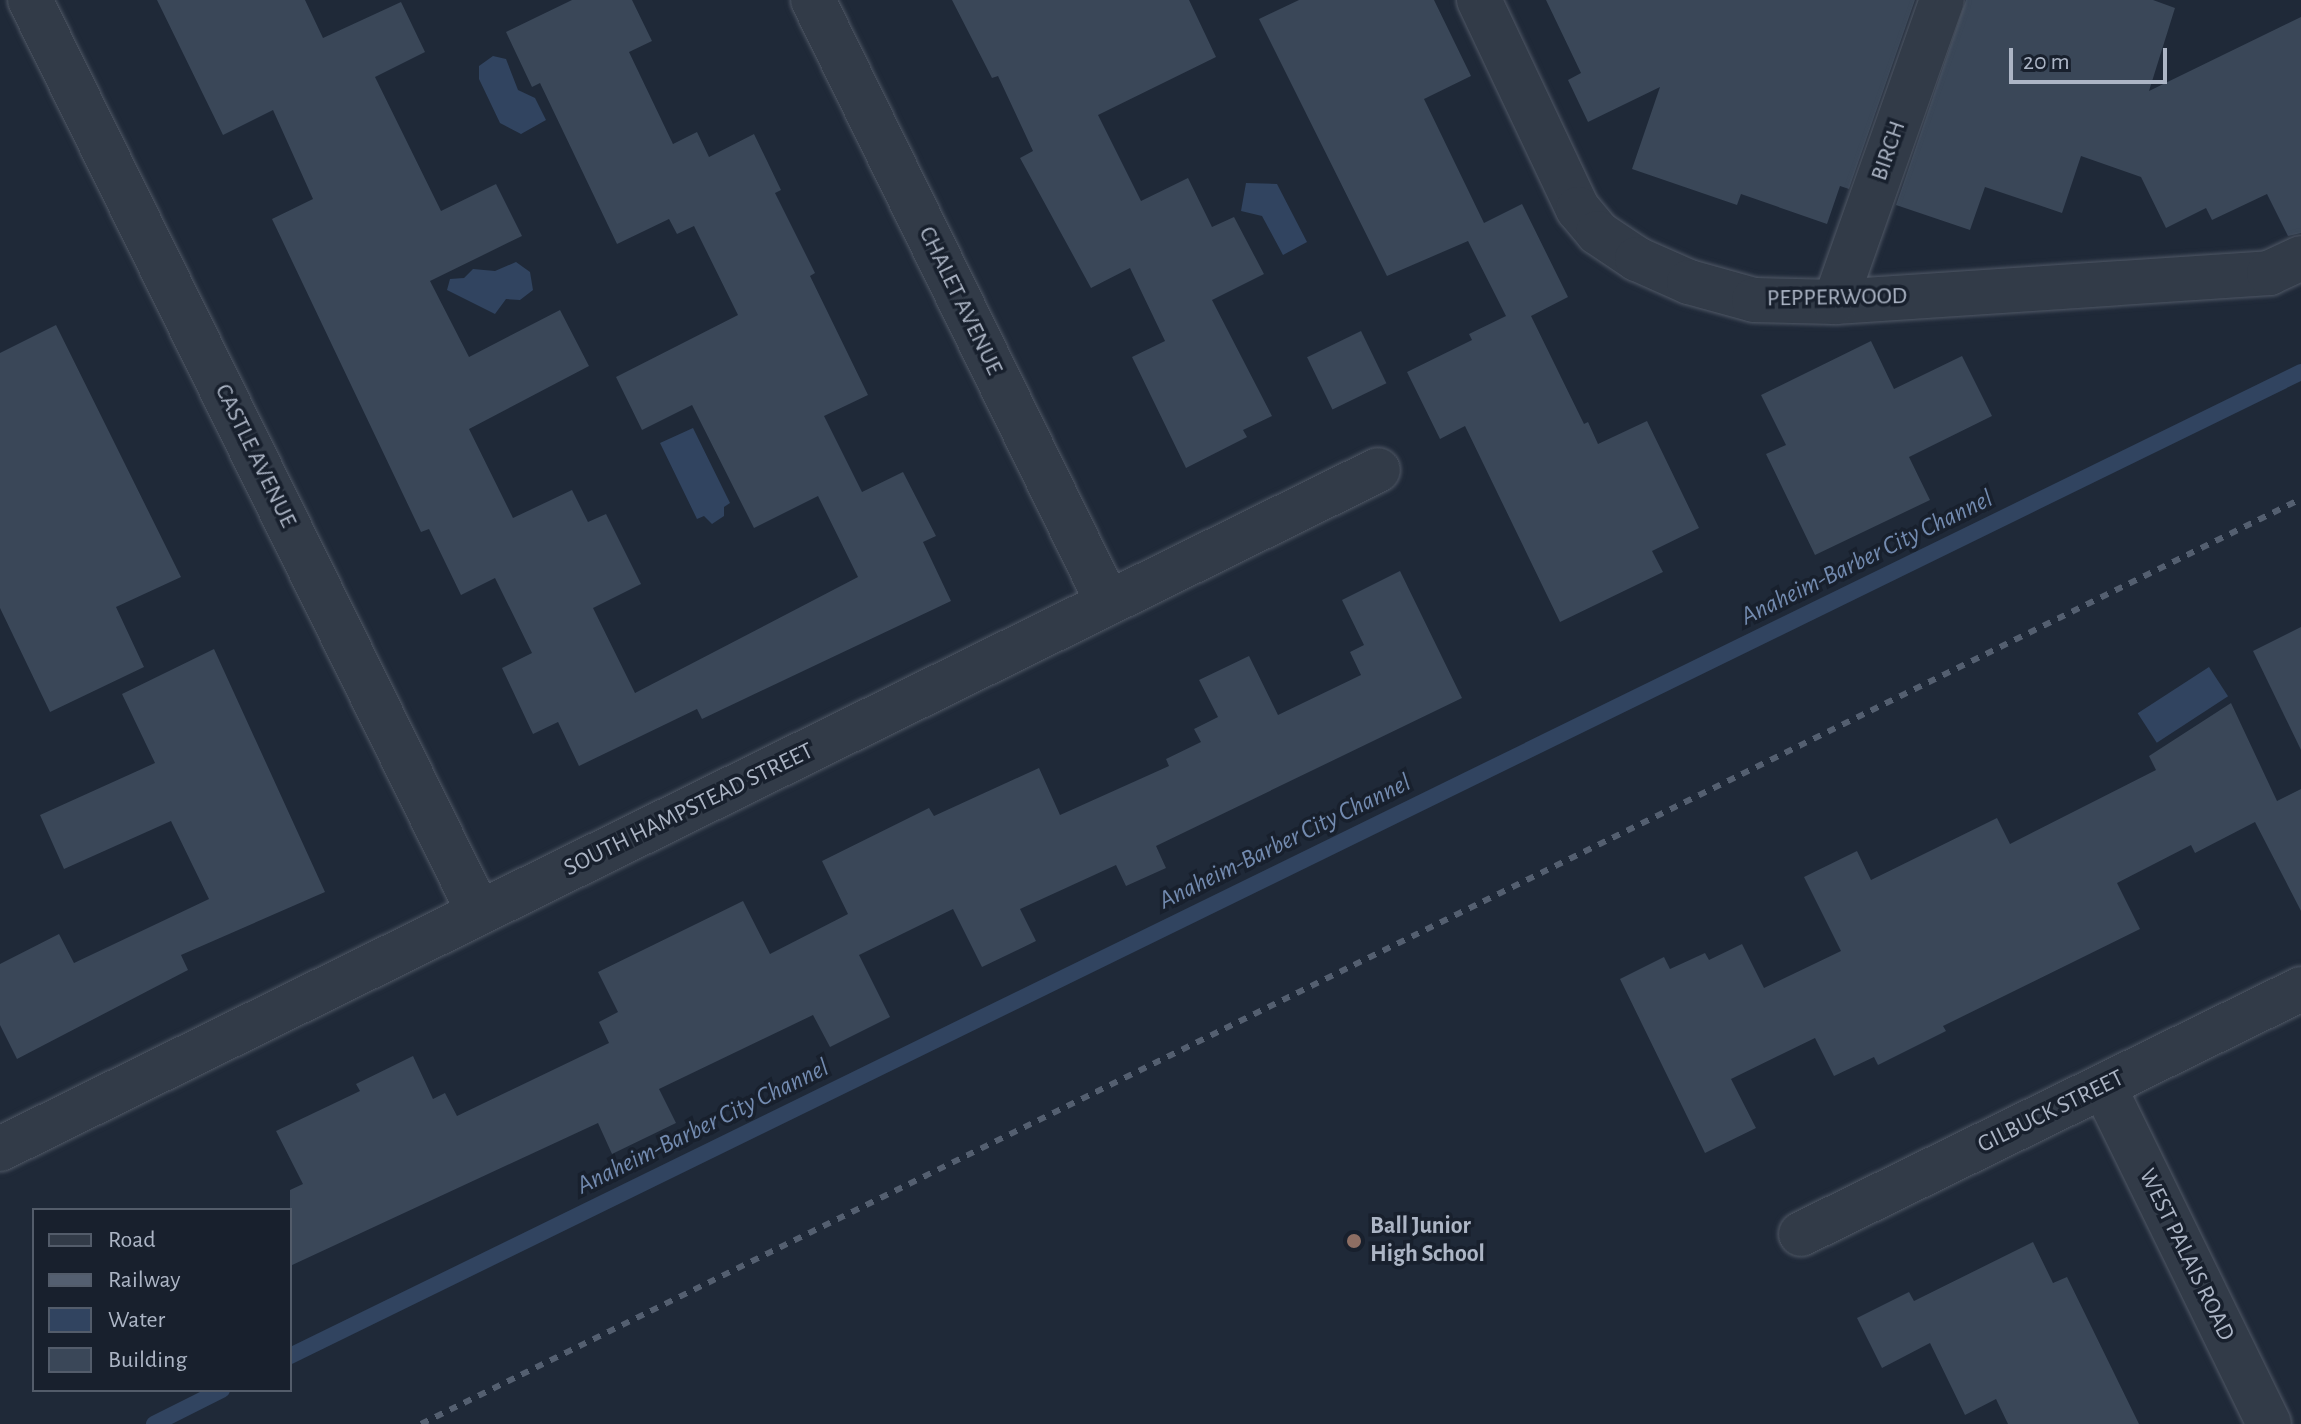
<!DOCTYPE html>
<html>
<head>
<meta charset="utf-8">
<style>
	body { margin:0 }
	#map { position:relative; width:2301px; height:1424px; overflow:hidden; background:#1f2938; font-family:"Alegreya Sans",sans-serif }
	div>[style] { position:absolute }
	.water>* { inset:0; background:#314460; transform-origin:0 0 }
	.stream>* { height:16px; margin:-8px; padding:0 8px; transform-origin:8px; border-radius:8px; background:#314460 }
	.building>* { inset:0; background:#3a4758; transform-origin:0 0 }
	.roads { filter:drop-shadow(0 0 2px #505866) drop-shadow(0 0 2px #505866) }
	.street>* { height:44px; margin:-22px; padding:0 22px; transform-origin:22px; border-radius:22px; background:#323b48 }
	.rail>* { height:6px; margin-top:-3px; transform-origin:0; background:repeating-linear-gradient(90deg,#545f70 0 8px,transparent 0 16px) }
	.dots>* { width:22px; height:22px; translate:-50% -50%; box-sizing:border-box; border:4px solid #18202d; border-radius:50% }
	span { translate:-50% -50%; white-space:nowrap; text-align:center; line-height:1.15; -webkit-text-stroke:7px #18202d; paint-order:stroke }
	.street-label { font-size:24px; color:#acb5c5 }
	.poi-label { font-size:24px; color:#acb5c5; font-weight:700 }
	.left { translate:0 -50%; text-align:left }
	.water-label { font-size:26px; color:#738bb0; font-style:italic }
	.legend { position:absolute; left:32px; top:1208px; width:260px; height:184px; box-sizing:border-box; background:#18202d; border:2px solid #535c6a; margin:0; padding:10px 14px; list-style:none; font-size:24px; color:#acb5c5 }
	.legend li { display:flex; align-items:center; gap:16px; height:40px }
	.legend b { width:40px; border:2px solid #535c6a }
	.scale { position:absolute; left:2009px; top:48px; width:158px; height:36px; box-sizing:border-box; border:4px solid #acb5c5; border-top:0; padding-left:10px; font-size:24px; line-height:28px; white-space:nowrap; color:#acb5c5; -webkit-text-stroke:6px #18202d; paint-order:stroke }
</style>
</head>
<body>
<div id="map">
	<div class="water">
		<div style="clip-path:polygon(493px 56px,506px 59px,518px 90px,535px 98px,546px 120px,521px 134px,500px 123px,479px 79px,479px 66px)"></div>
		<div style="clip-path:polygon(1246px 183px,1277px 184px,1307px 242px,1283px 255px,1262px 216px,1241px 211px)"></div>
		<div style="clip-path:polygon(516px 262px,530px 272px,533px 290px,520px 300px,506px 299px,495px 314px,447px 290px,450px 279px,464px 278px,473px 269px,495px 271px)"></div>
		<div style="clip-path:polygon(693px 428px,730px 503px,724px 507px,724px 516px,712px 524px,704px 516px,697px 519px,660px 443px)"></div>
		<div style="left:2209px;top:667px;width:35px;height:85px;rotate:57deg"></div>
	</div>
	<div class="stream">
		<div style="left:290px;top:1356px;width:2239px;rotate:-26.07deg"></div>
		<div style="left:154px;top:1424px;width:76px;rotate:-26.6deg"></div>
	</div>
	<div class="building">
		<div style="clip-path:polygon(157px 0,305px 0,323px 38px,401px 2px,425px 52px,375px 77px,441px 211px,496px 184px,522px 236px,430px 281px,469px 357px,560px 310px,589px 366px,469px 429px,513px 518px,572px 490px,588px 522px,606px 514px,641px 584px,593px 608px,635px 693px,858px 577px,818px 496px,754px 528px,692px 405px,642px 430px,616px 377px,738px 315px,694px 226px,677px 234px,669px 219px,617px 244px,540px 83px,532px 87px,506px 32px,572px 0,632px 0,652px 41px,629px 52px,673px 144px,697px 132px,709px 157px,754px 134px,781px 190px,775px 193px,815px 273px,810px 276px,868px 395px,824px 416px,862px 492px,903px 472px,936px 536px,923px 542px,951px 601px,702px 719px,697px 709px,579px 766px,558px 722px,533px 734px,502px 668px,532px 653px,495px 578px,461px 595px,429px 529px,421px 532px,272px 219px,313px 199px,273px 110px,223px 135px)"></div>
		<div style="clip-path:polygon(952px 0,1189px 0,1216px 57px,1098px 115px,1141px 201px,1188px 178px,1212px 227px,1234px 217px,1264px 274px,1212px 300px,1272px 416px,1243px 430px,1247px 437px,1186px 468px,1132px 357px,1165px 341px,1130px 268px,1091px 288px,1020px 158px,1033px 151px,998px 76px,992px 78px)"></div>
		<div style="clip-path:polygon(1299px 0,1434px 0,1471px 76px,1424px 99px,1484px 223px,1522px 204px,1568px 297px,1531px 316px,1584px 424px,1588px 422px,1598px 444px,1647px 421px,1699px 528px,1652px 551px,1663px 572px,1560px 622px,1465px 426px,1440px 439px,1407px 372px,1472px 340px,1469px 334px,1506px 316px,1468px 241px,1387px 276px,1259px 19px)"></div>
		<div style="clip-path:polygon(1546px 0,1915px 0,1849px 189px,1840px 186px,1827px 224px,1741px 194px,1737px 205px,1632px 169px,1660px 87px,1588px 122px,1568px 80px,1581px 73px)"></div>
		<div style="clip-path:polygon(1966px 0,2153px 0,2175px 8px,2149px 91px,2301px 17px,2301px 233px,2288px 236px,2267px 194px,2212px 220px,2206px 208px,2166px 228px,2141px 177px,2081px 156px,2062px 213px,1985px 187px,1970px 230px,1896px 205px)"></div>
		<div style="clip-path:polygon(56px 325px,181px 577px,116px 607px,144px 667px,50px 712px,0 608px,0 353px)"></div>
		<div style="left:1361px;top:331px;width:58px;height:60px;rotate:64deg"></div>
		<div style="clip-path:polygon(1871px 341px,1894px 389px,1962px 356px,1992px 416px,1909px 457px,1930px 500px,1815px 555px,1766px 454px,1786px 445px,1761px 395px)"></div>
		<div style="clip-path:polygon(1400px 571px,1462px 698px,1156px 846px,1166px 868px,1126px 886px,1116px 865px,1020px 909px,1036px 941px,982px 967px,953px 909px,859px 955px,890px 1017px,830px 1047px,813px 1015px,659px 1089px,676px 1123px,612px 1154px,598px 1123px,290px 1266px,290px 1190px,303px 1184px,276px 1131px,360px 1091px,356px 1084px,413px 1056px,433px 1099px,445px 1093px,457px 1116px,609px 1043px,599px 1022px,618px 1012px,598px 972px,743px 901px,770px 954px,848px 914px,822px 861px,929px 808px,934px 816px,1039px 768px,1060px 815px,1169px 766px,1166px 759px,1201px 742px,1194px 729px,1218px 717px,1199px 680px,1249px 656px,1278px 715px,1361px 675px,1350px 652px,1364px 645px,1342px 600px)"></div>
		<div style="clip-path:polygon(2301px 627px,2301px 750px,2253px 651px)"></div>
		<div style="clip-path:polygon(214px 649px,325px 892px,181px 955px,188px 970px,17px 1059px,0 1025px,0 964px,59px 934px,74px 963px,209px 899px,171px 821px,64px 869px,40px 815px,155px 763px,122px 694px)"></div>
		<div style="clip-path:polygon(2231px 703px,2277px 801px,2301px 789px,2301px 911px,2255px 822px,2195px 853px,2191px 845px,2117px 883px,2140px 929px,1943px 1026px,1946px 1031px,1878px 1065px,1874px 1057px,1834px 1076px,1815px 1038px,1731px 1079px,1756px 1128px,1705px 1153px,1620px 979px,1664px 957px,1670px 969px,1705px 953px,1709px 960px,1742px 944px,1764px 988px,1841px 951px,1804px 877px,1857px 851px,1871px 880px,1997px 818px,2010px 844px,2156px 770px,2149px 756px)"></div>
		<div style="clip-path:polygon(2033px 1242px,2053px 1283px,2067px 1277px,2139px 1424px,2008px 1424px,1996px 1399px,1965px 1415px,1930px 1343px,1882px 1368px,1857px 1318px,1909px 1292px,1914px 1301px)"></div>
	</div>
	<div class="roads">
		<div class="street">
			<div style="left:30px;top:0;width:1017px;rotate:63.81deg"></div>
			<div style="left:813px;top:0;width:671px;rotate:63.93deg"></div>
			<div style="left:1479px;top:0;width:231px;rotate:64.7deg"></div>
			<div style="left:1578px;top:209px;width:31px;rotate:50deg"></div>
			<div style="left:1598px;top:233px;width:47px;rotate:33.7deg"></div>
			<div style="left:1637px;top:259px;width:57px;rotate:23.9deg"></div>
			<div style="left:1689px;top:282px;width:67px;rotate:15.5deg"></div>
			<div style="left:1754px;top:300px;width:81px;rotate:1.4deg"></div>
			<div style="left:1835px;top:302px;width:435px;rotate:-3.8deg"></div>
			<div style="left:2269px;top:273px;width:35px;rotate:-25deg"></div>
			<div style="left:1835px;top:302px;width:320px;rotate:-70.5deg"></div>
			<div style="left:2104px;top:1087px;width:375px;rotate:63.9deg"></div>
			<div style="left:0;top:1149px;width:1536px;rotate:-26.23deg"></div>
			<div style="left:1801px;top:1234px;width:557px;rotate:-26.1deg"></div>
		</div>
	</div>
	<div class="rail">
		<div style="left:421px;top:1424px;width:2095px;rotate:-26.2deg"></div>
	</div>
	<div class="dots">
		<div style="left:1354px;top:1241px;background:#8d6e63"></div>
	</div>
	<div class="street-label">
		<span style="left:1889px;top:151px;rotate:-71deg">BIRCH</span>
		<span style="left:1837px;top:298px;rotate:-1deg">PEPPERWOOD</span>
		<span style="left:960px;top:301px;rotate:64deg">CHALET AVENUE</span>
		<span style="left:255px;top:456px;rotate:64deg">CASTLE AVENUE</span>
		<span style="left:689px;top:810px;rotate:-26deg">SOUTH HAMPSTEAD STREET</span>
		<span style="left:2051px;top:1112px;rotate:-26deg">GILBUCK STREET</span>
		<span style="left:2186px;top:1255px;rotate:64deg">WEST PALAIS ROAD</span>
	</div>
	<div class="poi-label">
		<span class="left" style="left:1370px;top:1241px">Ball Junior<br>High School</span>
	</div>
	<div class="water-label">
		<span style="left:1867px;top:558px;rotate:-26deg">Anaheim-Barber City Channel</span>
		<span style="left:1285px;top:842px;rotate:-26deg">Anaheim-Barber City Channel</span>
		<span style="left:703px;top:1127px;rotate:-26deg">Anaheim-Barber City Channel</span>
	</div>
	<ul class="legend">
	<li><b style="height:10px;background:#323b48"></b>Road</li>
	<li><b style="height:10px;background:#545f70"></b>Railway</li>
	<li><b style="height:22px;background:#314460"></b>Water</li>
	<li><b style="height:22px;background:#3a4758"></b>Building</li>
	</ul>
	<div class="scale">20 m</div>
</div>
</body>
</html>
